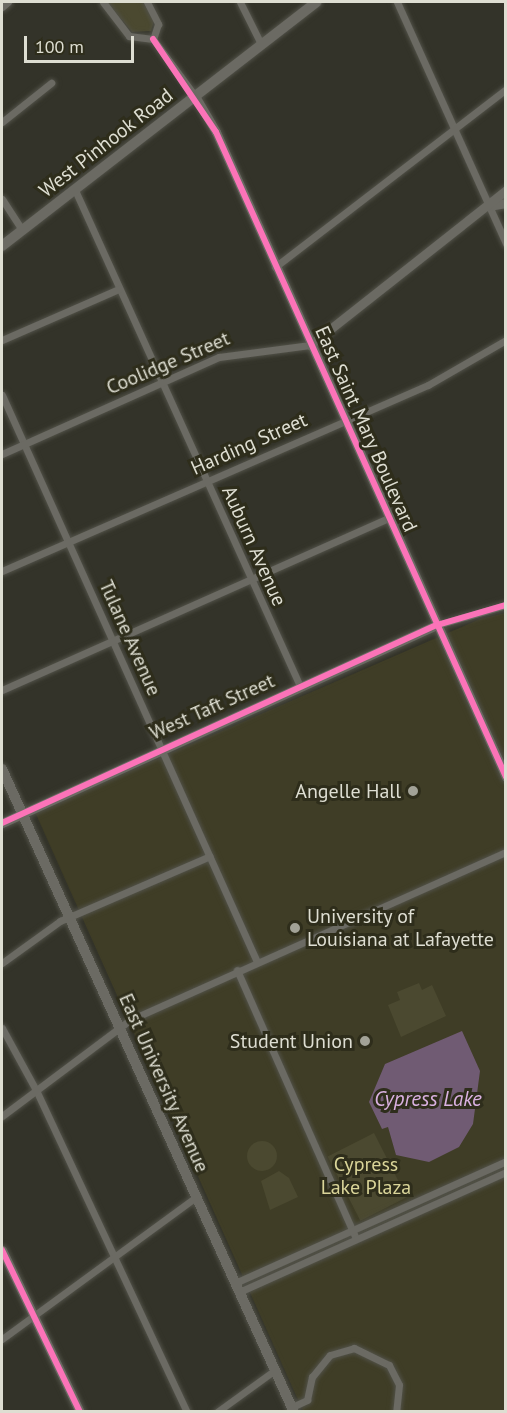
<!DOCTYPE html>
<html>
<head>
<meta charset="utf-8">
<style>
	body { margin:0 }
	#map { position:relative; width:507px; height:1413px; overflow:hidden; background:#333329; font-family:"PT Sans",sans-serif }
	div>[style] { position:absolute }
	.built>* { inset:0; background:#3f3d26 }
	.green>* { inset:0; background:#4b4930; transform-origin:0 0 }
	.round { border-radius:50% }
	.water>* { inset:0; background:#705b73 }
	.roads { filter:drop-shadow(0 0 2px #515148) drop-shadow(0 0 2px #515148) }
	.minor>* { height:7px; margin:-3.5px; padding:0 3.5px; transform-origin:3.5px; border-radius:3.5px; background:#6b6a63 }
	.tertiary>* { height:9px; margin:-4.5px; padding:0 4.5px; transform-origin:4.5px; border-radius:4.5px; background:#6b6a63 }
	.secondary>* { height:10px; margin:-5px; padding:0 5px; transform-origin:5px; border-radius:5px; background:#6b6a63 }
	.cycleway>* { height:6px; margin:-3px; padding:0 3px; transform-origin:3px; border-radius:3px; background:#fb73b8 }
	.dots>* { width:16px; height:16px; translate:-50% -50%; box-sizing:border-box; border:3px solid #2e2d1b; border-radius:50% }
	span { translate:-50% -50%; white-space:nowrap; text-align:center; line-height:1.15; -webkit-text-stroke:6px #2e2d1b; paint-order:stroke }
	.street-label { font-size:20px; color:#deded2 }
	.poi-label { font-size:20px; color:#deded2 }
	.right { translate:-100% -50%; text-align:right }
	.left { translate:0 -50%; text-align:left }
	.park-label { font-size:20px; color:#dad599 }
	.water-label { font-size:21px; color:#dab1e1; font-style:italic }
	.frame { position:absolute; inset:0; border:3px solid #deded2; pointer-events:none }
	.scale { position:absolute; left:24px; top:36px; width:110px; height:27px; box-sizing:border-box; border:3px solid #deded2; border-top:0; padding-left:8px; font-size:18px; line-height:21px; white-space:nowrap; color:#deded2; -webkit-text-stroke:4px #2e2d1b; paint-order:stroke }
</style>
</head>
<body>
<div id="map">
	<div class="built">
		<div style="clip-path:polygon(505px 613px,505px 1411px,303px 1411px,35px 812px,480px 619px)"></div>
	</div>
	<div class="green">
		<div style="clip-path:polygon(107px 2px,143px 2px,154px 21px,151px 31px,132px 32px)"></div>
		<div style="clip-path:polygon(419px 983px,422px 990px,432px 985px,446px 1016px,401px 1037px,388px 1005px,400px 1000px,397px 992px)"></div>
		<div style="left:374px;top:1133px;width:72px;height:52px;rotate:63deg"></div>
		<div class="round" style="left:247px;top:1141px;width:30px;height:30px"></div>
		<div style="clip-path:polygon(279px 1171px,289px 1178px,298px 1197px,270px 1210px,261px 1181px)"></div>
	</div>
	<div class="water">
		<div style="clip-path:polygon(462px 1031px,480px 1071px,473px 1124px,459px 1147px,429px 1162px,396px 1155px,388px 1127px,382px 1129px,369px 1102px,385px 1064px)"></div>
	</div>
	<div class="roads">
		<div class="minor">
			<div style="left:103px;top:2px;width:43px;rotate:52.6deg"></div>
			<div style="left:129px;top:36px;width:24px;rotate:7deg"></div>
			<div style="left:147px;top:2px;width:25px;rotate:63deg"></div>
			<div style="left:158px;top:24px;width:16px;rotate:108deg"></div>
			<div style="left:240px;top:2px;width:47px;rotate:63.4deg"></div>
			<div style="left:397px;top:2px;width:265px;rotate:65.7deg"></div>
			<div style="left:2px;top:7px;width:8px;rotate:-40deg"></div>
			<div style="left:153px;top:39px;width:71px;rotate:53.6deg"></div>
			<div style="left:2px;top:122px;width:63px;rotate:-38.5deg"></div>
			<div style="left:75px;top:190px;width:545px;rotate:65.6deg"></div>
			<div style="left:2px;top:199px;width:37px;rotate:57deg"></div>
			<div style="left:275px;top:267px;width:292px;rotate:-37.6deg"></div>
			<div style="left:2px;top:340px;width:128px;rotate:-23.6deg"></div>
			<div style="left:2px;top:395px;width:622px;rotate:65.78deg"></div>
			<div style="left:2px;top:454px;width:238px;rotate:-24.1deg"></div>
			<div style="left:219px;top:357px;width:92px;rotate:-7.5deg"></div>
			<div style="left:2px;top:571px;width:465px;rotate:-23.6deg"></div>
			<div style="left:428px;top:385px;width:90px;rotate:-30deg"></div>
			<div style="left:437px;top:625px;width:72px;rotate:-16.2deg"></div>
			<div style="left:2px;top:690px;width:423px;rotate:-24deg"></div>
			<div style="left:2px;top:963px;width:72px;rotate:-35.9deg"></div>
			<div style="left:60px;top:921px;width:163px;rotate:-23.4deg"></div>
			<div style="left:237px;top:970px;width:293px;rotate:66.1deg"></div>
			<div style="left:2px;top:1028px;width:71px;rotate:61.3deg"></div>
			<div style="left:36px;top:1090px;width:356px;rotate:64.9deg"></div>
			<div style="left:2px;top:1116px;width:160px;rotate:-36.9deg"></div>
			<div style="left:130px;top:1020px;width:412px;rotate:-24.1deg"></div>
			<div style="left:235px;top:1283px;width:297px;rotate:-24.2deg"></div>
			<div style="left:239px;top:1292px;width:293px;rotate:-24.2deg"></div>
			<div style="left:2px;top:1339px;width:240px;rotate:-36.2deg"></div>
			<div style="left:292px;top:1407px;width:17px;rotate:-25deg"></div>
			<div style="left:307px;top:1400px;width:24px;rotate:-78deg"></div>
			<div style="left:312px;top:1377px;width:28px;rotate:-51deg"></div>
			<div style="left:330px;top:1355px;width:25px;rotate:-16deg"></div>
			<div style="left:354px;top:1348px;width:39px;rotate:26deg"></div>
			<div style="left:389px;top:1365px;width:22px;rotate:63deg"></div>
			<div style="left:399px;top:1385px;width:27px;rotate:96deg"></div>
			<div style="left:217px;top:1412px;width:72px;rotate:-35.9deg"></div>
		</div>
		<div class="tertiary">
			<div style="left:195px;top:96px;width:42px;rotate:59.7deg"></div>
			<div style="left:216px;top:132px;width:707px;rotate:65.79deg"></div>
			<div style="left:489px;top:206px;width:17px;rotate:-10deg"></div>
			<div style="left:310px;top:345px;width:250px;rotate:-38.3deg"></div>
			<div style="left:2px;top:823px;width:478px;rotate:-24.5deg"></div>
			<div style="left:2px;top:1250px;width:180px;rotate:64.3deg"></div>
		</div>
		<div class="secondary">
			<div style="left:2px;top:246px;width:398px;rotate:-37.8deg"></div>
			<div style="left:2px;top:769px;width:706px;rotate:65.58deg"></div>
		</div>
	</div>
	<div class="cycleway">
		<div style="left:153px;top:39px;width:112px;rotate:55.9deg"></div>
		<div style="left:216px;top:132px;width:707px;rotate:65.79deg"></div>
		<div style="left:2px;top:823px;width:478px;rotate:-24.5deg"></div>
		<div style="left:437px;top:625px;width:72px;rotate:-16.2deg"></div>
		<div style="left:2px;top:1250px;width:180px;rotate:64.3deg"></div>
	</div>
	<div class="dots">
		<div style="left:413px;top:791px;background:#a2a297"></div>
		<div style="left:295px;top:928px;background:#a2a297"></div>
		<div style="left:365px;top:1041px;background:#a2a297"></div>
	</div>
	<div class="street-label">
		<span style="left:106px;top:143px;rotate:-38deg">West Pinhook Road</span>
		<span style="left:168px;top:363px;rotate:-23deg">Coolidge Street</span>
		<span style="left:366px;top:429px;rotate:66deg">East Saint Mary Boulevard</span>
		<span style="left:249px;top:444px;rotate:-24deg">Harding Street</span>
		<span style="left:254px;top:546px;rotate:66deg">Auburn Avenue</span>
		<span style="left:130px;top:638px;rotate:66deg">Tulane Avenue</span>
		<span style="left:212px;top:707px;rotate:-24deg">West Taft Street</span>
		<span style="left:164px;top:1083px;rotate:66deg">East University Avenue</span>
	</div>
	<div class="poi-label">
		<span class="right" style="left:401px;top:791px">Angelle Hall</span>
		<span class="left" style="left:307px;top:928px">University of<br>Louisiana at Lafayette</span>
		<span class="right" style="left:353px;top:1041px">Student Union</span>
	</div>
	<div class="park-label">
		<span style="left:366px;top:1176px">Cypress<br>Lake Plaza</span>
	</div>
	<div class="water-label">
		<span style="left:428px;top:1099px">Cypress Lake</span>
	</div>
	<div class="frame"></div>
	<div class="scale">100 m</div>
</div>
</body>
</html>
